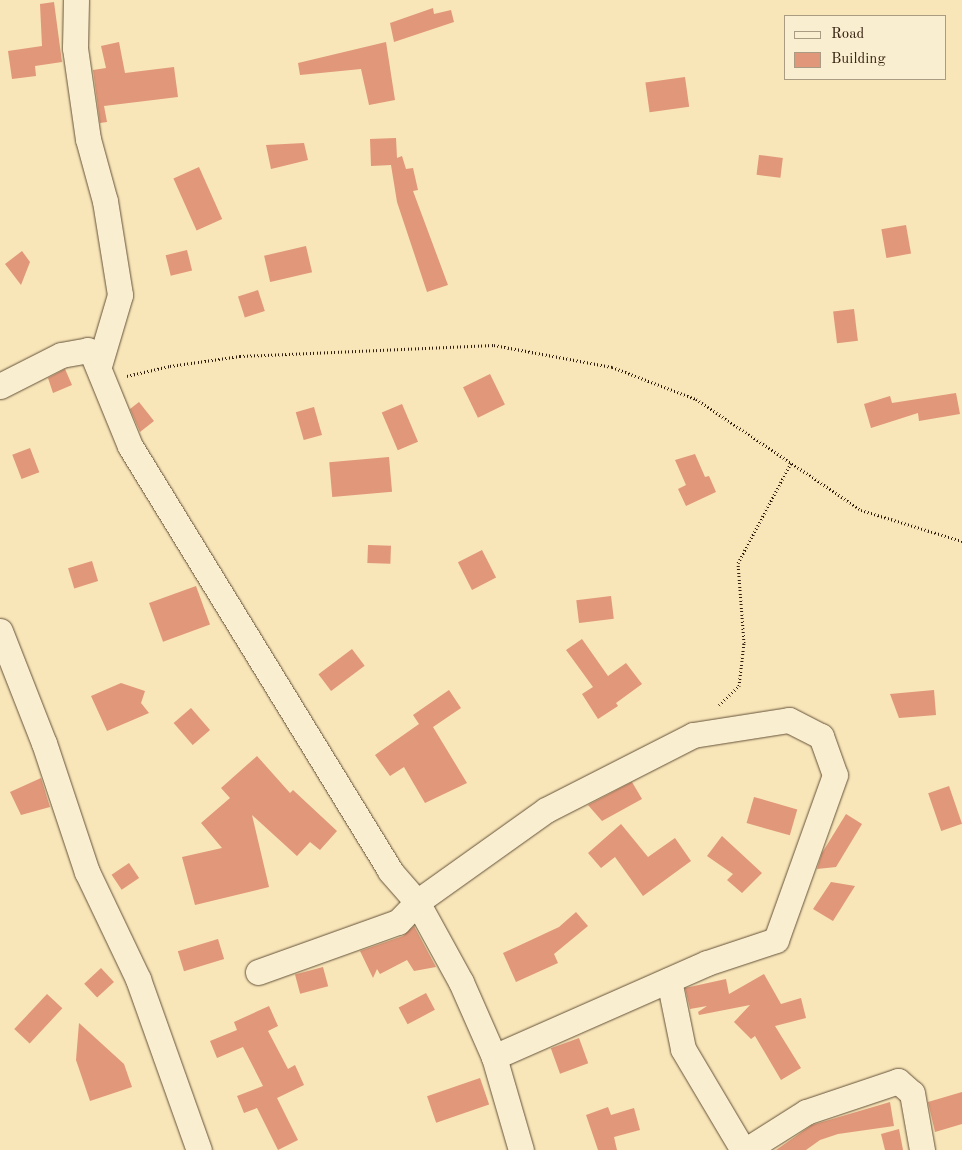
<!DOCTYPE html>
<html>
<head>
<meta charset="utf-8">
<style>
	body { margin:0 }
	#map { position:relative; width:962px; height:1150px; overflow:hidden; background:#f8e5b8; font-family:"Old Standard TT",serif }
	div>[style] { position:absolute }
	.building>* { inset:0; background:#e19779; transform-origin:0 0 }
	.path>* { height:3px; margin-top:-1.5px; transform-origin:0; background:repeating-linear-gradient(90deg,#33210f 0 1px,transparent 0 3.5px) }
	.roads { filter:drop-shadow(0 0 1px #645239) drop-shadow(0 0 1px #645239) }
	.minor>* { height:25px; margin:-12.5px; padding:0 12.5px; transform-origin:12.5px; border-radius:12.5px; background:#faeed1 }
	span { translate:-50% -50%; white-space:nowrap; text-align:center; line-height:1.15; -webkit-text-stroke:4px #faeed1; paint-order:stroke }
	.legend { position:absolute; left:784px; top:15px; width:162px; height:65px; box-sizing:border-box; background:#faeed1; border:1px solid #aa9c83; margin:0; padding:6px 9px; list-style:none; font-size:15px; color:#33210f }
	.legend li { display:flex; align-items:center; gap:10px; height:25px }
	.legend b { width:25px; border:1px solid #aa9c83 }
</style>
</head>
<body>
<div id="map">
	<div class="building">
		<div style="clip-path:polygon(54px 2px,62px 62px,35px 66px,36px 76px,12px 79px,8px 51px,42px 46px,40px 4px)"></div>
		<div style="clip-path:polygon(433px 8px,434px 14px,451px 10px,454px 22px,394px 42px,390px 23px)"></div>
		<div style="clip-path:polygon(119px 42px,125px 73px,174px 67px,178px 97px,104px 106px,107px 122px,100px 123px,93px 70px,106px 68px,101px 46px)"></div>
		<div style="clip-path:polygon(386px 42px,395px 100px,369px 105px,361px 69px,300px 75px,298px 63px)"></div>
		<div style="left:685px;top:77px;width:30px;height:40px;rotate:82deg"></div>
		<div style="clip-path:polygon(396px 138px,397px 158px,402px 156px,406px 169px,413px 168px,418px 190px,413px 191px,448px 285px,427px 292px,397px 202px,391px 165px,371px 166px,370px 139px)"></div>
		<div style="clip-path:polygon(304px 143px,308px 160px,271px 169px,266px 145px)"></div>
		<div style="left:759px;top:155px;width:24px;height:20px;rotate:7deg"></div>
		<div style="left:199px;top:167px;width:57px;height:28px;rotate:66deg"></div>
		<div style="left:906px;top:225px;width:29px;height:25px;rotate:80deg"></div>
		<div style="left:306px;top:246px;width:27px;height:43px;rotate:77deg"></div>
		<div style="left:187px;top:250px;width:21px;height:22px;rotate:76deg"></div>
		<div style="clip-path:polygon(22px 251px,30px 262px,21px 285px,5px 264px)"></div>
		<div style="left:258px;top:290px;width:22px;height:21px;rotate:72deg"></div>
		<div style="left:854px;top:309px;width:32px;height:21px;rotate:83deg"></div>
		<div style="clip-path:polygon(65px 369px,72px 385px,53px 393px,48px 378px)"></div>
		<div style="left:490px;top:374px;width:34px;height:30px;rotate:64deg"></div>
		<div style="clip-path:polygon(956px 393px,960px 414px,919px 421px,918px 413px,871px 428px,864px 404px,890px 396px,892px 403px)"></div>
		<div style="clip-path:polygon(139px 402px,154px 421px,140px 432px,130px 409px)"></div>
		<div style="left:402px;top:404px;width:41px;height:22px;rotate:67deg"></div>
		<div style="left:314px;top:407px;width:29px;height:19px;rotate:74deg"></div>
		<div style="left:30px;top:448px;width:26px;height:19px;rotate:69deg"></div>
		<div style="clip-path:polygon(695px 454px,705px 477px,709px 476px,716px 492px,686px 506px,678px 489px,686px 485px,675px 460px)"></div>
		<div style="left:389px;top:457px;width:35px;height:60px;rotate:85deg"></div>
		<div style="left:368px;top:545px;width:23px;height:18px;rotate:2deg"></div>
		<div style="left:482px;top:550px;width:31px;height:27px;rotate:63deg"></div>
		<div style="left:92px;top:561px;width:21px;height:25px;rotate:73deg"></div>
		<div style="left:196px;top:586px;width:41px;height:50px;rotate:70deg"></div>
		<div style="left:611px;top:596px;width:23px;height:35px;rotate:83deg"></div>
		<div style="clip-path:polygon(582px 639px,608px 676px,626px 663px,642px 684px,616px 703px,618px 706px,598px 719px,582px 694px,593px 687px,566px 650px)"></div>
		<div style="left:352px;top:649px;width:21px;height:42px;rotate:53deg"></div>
		<div style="clip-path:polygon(121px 683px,145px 691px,141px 703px,149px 713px,107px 731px,91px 696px)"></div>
		<div style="clip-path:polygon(449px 690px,461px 708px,433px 727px,467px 783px,425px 803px,404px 767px,390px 776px,375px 755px,419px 724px,413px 715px)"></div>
		<div style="clip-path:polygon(934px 690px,936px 715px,899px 718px,890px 694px)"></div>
		<div style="left:191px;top:708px;width:29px;height:23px;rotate:49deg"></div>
		<div style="clip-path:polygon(257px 756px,290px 793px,293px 790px,337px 831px,320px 850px,310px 842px,297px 856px,252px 815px,269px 887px,195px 905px,182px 857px,222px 848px,201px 823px,230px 798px,221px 788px)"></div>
		<div style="clip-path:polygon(41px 778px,50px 807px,21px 815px,10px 792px)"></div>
		<div style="clip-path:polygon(632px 782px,642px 799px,602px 821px,588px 805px)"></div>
		<div style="left:949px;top:786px;width:40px;height:22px;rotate:71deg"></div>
		<div style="left:754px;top:797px;width:45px;height:27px;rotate:16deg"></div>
		<div style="clip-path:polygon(846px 814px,862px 824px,836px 867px,817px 869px,822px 853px)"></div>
		<div style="clip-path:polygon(621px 824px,648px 857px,675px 838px,691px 861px,643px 896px,615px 857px,601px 868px,588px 853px)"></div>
		<div style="clip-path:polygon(722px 836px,762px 873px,742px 893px,727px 880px,733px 874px,707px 856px)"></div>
		<div style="left:129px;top:863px;width:18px;height:21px;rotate:56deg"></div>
		<div style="clip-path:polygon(831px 882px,855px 886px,833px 921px,813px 909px)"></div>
		<div style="clip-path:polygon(576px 912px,588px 926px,554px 954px,558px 963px,516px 982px,503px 953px,559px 927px)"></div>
		<div style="clip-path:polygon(414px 926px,436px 967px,414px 971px,407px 960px,380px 974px,377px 969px,373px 978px,360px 951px,403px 936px)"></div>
		<div style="left:218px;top:939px;width:21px;height:42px;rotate:73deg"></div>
		<div style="left:323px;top:967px;width:20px;height:29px;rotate:75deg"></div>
		<div style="left:101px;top:968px;width:19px;height:23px;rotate:47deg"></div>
		<div style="clip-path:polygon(764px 974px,781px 1004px,801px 998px,806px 1018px,775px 1026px,801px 1068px,781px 1080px,755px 1036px,751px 1039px,734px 1022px,750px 1005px,699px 1015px,698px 1012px,707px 1006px,690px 1009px,685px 988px,726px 979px,729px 994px)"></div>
		<div style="left:426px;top:993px;width:19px;height:31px;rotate:62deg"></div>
		<div style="left:47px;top:994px;width:21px;height:48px;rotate:43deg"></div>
		<div style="clip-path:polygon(269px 1006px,278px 1026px,268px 1031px,288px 1069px,295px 1065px,304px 1085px,277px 1098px,298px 1140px,278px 1150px,257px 1108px,244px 1113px,237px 1096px,263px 1086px,243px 1047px,217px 1058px,210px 1041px,237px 1030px,234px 1022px)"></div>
		<div style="clip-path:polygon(79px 1023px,124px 1064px,132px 1087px,90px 1101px,76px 1060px)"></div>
		<div style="left:579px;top:1038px;width:27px;height:30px;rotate:70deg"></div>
		<div style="left:480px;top:1078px;width:28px;height:56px;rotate:71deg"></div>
		<div style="clip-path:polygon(962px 1092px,962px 1124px,935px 1132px,928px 1102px)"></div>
		<div style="clip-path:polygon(890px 1102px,894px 1126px,838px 1134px,820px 1140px,806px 1150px,776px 1150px,812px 1125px)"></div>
		<div style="clip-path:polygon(608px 1107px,611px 1115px,634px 1108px,640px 1130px,614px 1137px,617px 1150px,598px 1150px,586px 1115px)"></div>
		<div style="clip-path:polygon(899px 1129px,903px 1150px,885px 1150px,881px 1134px)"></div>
	</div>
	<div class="path">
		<div style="left:127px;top:376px;width:44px;rotate:-13.1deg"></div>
		<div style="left:170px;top:366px;width:71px;rotate:-8.1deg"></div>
		<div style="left:240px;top:356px;width:254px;rotate:-2.5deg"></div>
		<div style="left:494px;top:345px;width:120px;rotate:10.6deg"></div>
		<div style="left:612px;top:367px;width:90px;rotate:20.9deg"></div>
		<div style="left:696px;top:399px;width:199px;rotate:33.9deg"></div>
		<div style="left:861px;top:510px;width:106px;rotate:17.1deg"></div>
		<div style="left:719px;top:705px;width:28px;rotate:-44deg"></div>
		<div style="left:739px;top:686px;width:43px;rotate:-83.4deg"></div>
		<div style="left:744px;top:643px;width:80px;rotate:-94.3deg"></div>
		<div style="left:738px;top:563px;width:113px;rotate:-62.1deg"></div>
	</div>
	<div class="roads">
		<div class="minor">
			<div style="left:76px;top:0;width:48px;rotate:91.2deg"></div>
			<div style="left:75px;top:48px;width:92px;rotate:81.9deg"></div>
			<div style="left:88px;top:139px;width:64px;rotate:74.7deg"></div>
			<div style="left:105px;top:201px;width:95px;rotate:80.9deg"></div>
			<div style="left:120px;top:295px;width:74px;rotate:106.5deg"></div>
			<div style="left:0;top:386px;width:68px;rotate:-26.9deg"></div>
			<div style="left:61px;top:355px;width:27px;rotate:-10deg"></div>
			<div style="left:88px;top:350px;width:5px;rotate:37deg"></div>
			<div style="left:92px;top:353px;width:100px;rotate:67.8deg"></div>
			<div style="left:130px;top:446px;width:498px;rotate:58.5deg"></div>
			<div style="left:390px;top:871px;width:41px;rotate:48.9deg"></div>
			<div style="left:417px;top:902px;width:91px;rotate:61.2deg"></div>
			<div style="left:461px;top:982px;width:82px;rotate:66.3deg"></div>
			<div style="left:494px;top:1057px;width:97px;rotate:73.8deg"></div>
			<div style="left:0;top:631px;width:120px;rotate:68.6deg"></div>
			<div style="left:44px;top:743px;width:136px;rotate:71.6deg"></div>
			<div style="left:87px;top:872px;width:119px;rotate:64.5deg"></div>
			<div style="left:138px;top:979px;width:182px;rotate:70.4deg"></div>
			<div style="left:258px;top:972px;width:149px;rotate:-19.7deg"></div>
			<div style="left:398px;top:922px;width:28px;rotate:-46deg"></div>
			<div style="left:417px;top:902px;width:158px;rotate:-35.5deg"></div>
			<div style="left:546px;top:810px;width:165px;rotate:-27deg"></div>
			<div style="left:693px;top:735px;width:97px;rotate:-8.9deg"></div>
			<div style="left:789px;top:720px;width:36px;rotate:27deg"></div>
			<div style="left:821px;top:736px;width:41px;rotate:70.3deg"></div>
			<div style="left:835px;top:775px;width:175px;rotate:109.7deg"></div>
			<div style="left:776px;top:940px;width:73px;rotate:161.6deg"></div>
			<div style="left:707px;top:963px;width:233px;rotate:156.2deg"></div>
			<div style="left:669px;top:980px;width:70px;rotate:78.5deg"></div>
			<div style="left:683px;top:1049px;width:117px;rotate:59.3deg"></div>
			<div style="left:746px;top:1150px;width:71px;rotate:-32.3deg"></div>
			<div style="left:806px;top:1112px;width:97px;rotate:-18.6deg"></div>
			<div style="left:898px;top:1081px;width:18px;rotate:41deg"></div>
			<div style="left:912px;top:1093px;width:58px;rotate:80deg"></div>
		</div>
	</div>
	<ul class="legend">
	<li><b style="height:6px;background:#faeed1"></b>Road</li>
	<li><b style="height:14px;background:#e19779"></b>Building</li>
	</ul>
</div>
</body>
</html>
